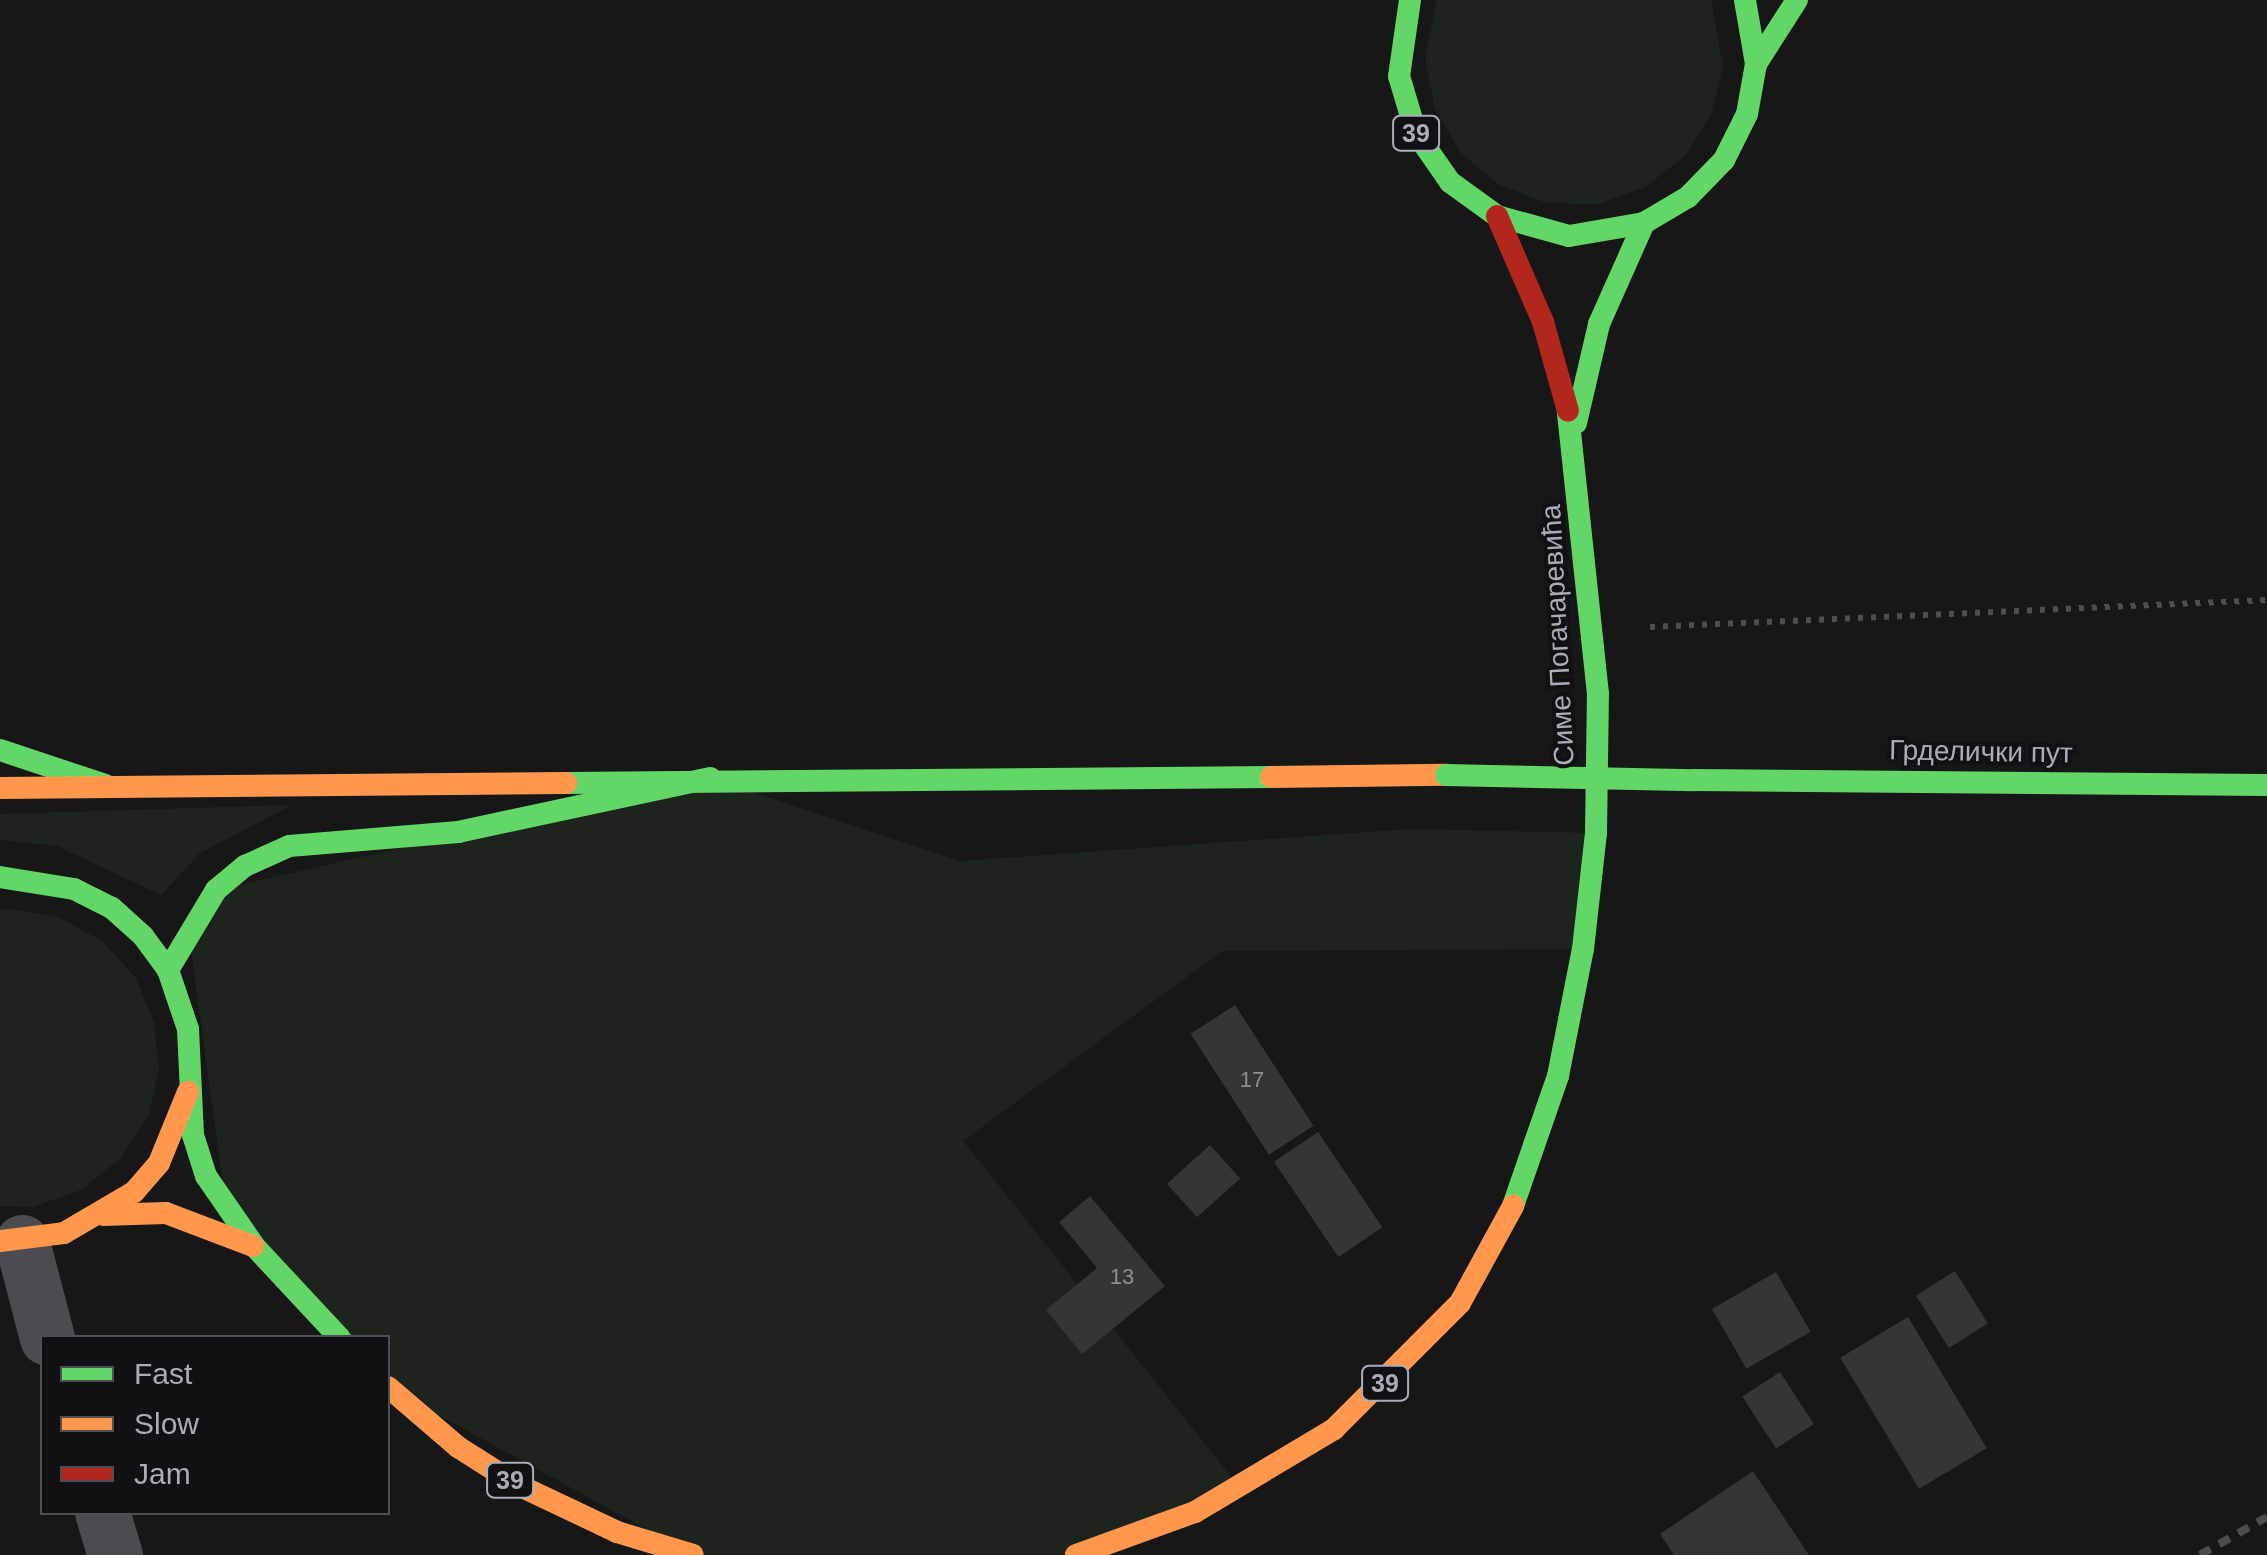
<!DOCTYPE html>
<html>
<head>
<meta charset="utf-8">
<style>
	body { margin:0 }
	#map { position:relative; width:2267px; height:1555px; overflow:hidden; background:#171717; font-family:Arial,sans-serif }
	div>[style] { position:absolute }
	.green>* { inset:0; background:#1d241e }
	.building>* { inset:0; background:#353536; transform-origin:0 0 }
	.path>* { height:6px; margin-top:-3px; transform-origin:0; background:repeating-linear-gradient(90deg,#4d4e52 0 5px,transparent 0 13px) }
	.street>* { height:55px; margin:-27.5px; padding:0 27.5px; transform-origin:27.5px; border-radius:27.5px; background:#4b4c50 }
	.fast>* { height:22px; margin:-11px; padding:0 11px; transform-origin:11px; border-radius:11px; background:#63d668 }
	.slow>* { height:22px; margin:-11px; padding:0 11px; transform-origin:11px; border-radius:11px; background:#ff974d }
	.jam>* { height:22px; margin:-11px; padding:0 11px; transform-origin:11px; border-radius:11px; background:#b3261e }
	.rail>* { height:8px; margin-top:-4px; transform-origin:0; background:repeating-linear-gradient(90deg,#4b4c4f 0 12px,transparent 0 22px) }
	.fast-bridge>* { height:22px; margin:-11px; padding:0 11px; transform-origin:11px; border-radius:11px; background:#63d668 }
	span { translate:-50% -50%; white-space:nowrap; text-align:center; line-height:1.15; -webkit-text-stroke:8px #111113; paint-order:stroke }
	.number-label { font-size:22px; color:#8b8f98 }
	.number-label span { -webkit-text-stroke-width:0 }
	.shield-label span { padding:2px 8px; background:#111113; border:2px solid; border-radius:8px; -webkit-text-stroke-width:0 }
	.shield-label { font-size:25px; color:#a8adb8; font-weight:700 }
	.street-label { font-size:28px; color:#a8adb8 }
	.legend { position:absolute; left:40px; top:1335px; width:350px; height:180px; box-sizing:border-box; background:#111113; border:2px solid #4d4f55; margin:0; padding:12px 18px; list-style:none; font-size:30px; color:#a8adb8 }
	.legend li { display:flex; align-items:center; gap:20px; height:50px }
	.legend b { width:50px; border:2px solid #4d4f55 }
</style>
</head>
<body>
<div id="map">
	<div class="green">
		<div style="clip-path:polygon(1437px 0,1711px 0,1723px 66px,1712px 113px,1685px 156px,1645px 187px,1598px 204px,1547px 203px,1499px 185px,1460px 152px,1435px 109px,1425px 59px)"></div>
		<div style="clip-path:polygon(710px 778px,960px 861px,1411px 829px,1596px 833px,1583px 949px,1222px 951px,963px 1141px,1241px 1489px,1076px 1555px,693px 1555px,388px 1387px,388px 1338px,340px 1337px,227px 1214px,188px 928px,216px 890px)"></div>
		<div style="clip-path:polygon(292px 805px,200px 853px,161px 895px,57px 846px,0 840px,0 814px)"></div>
		<div style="clip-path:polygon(13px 909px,60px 918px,102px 941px,135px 977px,154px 1021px,159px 1069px,148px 1116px,120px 1159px,81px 1190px,33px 1207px,0 1206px,0 910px)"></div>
	</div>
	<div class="building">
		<div style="left:1235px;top:1005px;width:144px;height:53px;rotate:57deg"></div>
		<div style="left:1318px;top:1132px;width:115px;height:53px;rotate:56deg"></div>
		<div style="left:1210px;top:1145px;width:45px;height:58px;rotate:48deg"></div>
		<div style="clip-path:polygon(1090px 1196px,1165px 1286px,1082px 1354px,1046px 1310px,1097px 1268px,1059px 1222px)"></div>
		<div style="left:1955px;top:1271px;width:62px;height:46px;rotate:58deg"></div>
		<div style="left:1776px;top:1272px;width:69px;height:74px;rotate:60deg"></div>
		<div style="left:1908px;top:1317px;width:153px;height:79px;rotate:59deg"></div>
		<div style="left:1780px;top:1372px;width:62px;height:45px;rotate:57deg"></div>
		<div style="clip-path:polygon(1753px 1471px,1809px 1555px,1674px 1555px,1660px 1534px)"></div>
	</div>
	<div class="path">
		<div style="left:1650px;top:627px;width:618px;rotate:-2.51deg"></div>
	</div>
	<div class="street">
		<div style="left:22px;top:1242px;width:99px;rotate:75.4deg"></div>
		<div style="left:102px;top:1512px;width:45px;rotate:73.2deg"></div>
	</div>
	<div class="fast">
		<div style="left:1410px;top:0;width:77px;rotate:98.2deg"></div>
		<div style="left:1399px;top:76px;width:59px;rotate:73.4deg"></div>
		<div style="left:1416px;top:133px;width:60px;rotate:55.2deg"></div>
		<div style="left:1450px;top:182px;width:58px;rotate:35.9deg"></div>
		<div style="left:1497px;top:216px;width:75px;rotate:15.5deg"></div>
		<div style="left:1569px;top:236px;width:76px;rotate:-9.8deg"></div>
		<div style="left:1644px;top:223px;width:51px;rotate:-30.6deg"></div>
		<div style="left:1688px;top:197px;width:52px;rotate:-45.8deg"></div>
		<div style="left:1724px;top:160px;width:51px;rotate:-63.4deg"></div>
		<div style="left:1747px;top:114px;width:51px;rotate:-79.8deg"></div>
		<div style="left:1756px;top:64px;width:65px;rotate:-99.8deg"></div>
		<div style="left:1756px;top:64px;width:76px;rotate:-57.4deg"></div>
		<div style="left:1576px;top:423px;width:102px;rotate:-76.9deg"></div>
		<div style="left:1599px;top:324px;width:111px;rotate:-66deg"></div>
		<div style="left:0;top:750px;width:111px;rotate:18.4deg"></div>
		<div style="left:1694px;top:780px;width:573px;rotate:0.5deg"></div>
		<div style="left:566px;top:783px;width:705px;rotate:-0.49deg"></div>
		<div style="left:0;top:877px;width:75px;rotate:9.2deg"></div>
		<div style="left:74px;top:889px;width:42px;rotate:26.6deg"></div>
		<div style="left:112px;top:908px;width:42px;rotate:42.1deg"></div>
		<div style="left:143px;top:936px;width:42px;rotate:53.7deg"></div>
		<div style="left:168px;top:970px;width:62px;rotate:71.3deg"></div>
		<div style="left:188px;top:1029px;width:106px;rotate:87.3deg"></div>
		<div style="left:193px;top:1135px;width:43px;rotate:72.4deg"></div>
		<div style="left:206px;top:1176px;width:86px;rotate:55.4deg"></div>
		<div style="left:255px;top:1247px;width:125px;rotate:47deg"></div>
		<div style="left:168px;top:970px;width:93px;rotate:-59deg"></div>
		<div style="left:216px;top:890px;width:38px;rotate:-40deg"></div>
		<div style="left:245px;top:866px;width:48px;rotate:-24.4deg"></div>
		<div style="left:289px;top:846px;width:170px;rotate:-4.7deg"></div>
		<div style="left:458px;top:832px;width:258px;rotate:-12.1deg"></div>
		<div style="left:1513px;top:1206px;width:138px;rotate:-70.9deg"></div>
		<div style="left:1558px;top:1076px;width:129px;rotate:-78.9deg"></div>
		<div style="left:1583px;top:949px;width:117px;rotate:-83.6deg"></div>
		<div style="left:1596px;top:833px;width:139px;rotate:-89.2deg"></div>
		<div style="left:1598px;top:694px;width:285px;rotate:-96.1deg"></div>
	</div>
	<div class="slow">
		<div style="left:1271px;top:777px;width:175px;rotate:-0.7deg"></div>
		<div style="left:0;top:788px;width:566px;rotate:-0.51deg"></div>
		<div style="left:103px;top:1215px;width:63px;rotate:-1.8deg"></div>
		<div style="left:166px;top:1213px;width:93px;rotate:20.8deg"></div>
		<div style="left:0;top:1241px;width:64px;rotate:-7.1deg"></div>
		<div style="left:64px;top:1233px;width:81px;rotate:-30.4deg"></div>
		<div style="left:134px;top:1192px;width:38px;rotate:-49deg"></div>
		<div style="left:159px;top:1163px;width:77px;rotate:-67.8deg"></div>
		<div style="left:388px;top:1387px;width:92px;rotate:40.6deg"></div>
		<div style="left:458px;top:1447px;width:69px;rotate:32.5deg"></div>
		<div style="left:516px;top:1484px;width:112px;rotate:25.4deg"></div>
		<div style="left:617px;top:1532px;width:79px;rotate:16.8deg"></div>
		<div style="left:1076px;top:1555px;width:127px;rotate:-19.9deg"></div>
		<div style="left:1195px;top:1512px;width:162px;rotate:-30.8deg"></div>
		<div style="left:1334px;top:1429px;width:178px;rotate:-45deg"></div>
		<div style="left:1460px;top:1303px;width:111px;rotate:-61.3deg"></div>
	</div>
	<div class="jam">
		<div style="left:1497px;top:216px;width:116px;rotate:66.5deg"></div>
		<div style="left:1543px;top:322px;width:92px;rotate:74.3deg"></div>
	</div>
	<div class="rail">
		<div style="left:2200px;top:1555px;width:77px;rotate:-29.6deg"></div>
	</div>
	<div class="fast-bridge">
		<div style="left:1446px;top:775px;width:248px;rotate:1.2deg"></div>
	</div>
	<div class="number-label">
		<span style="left:1252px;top:1080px">17</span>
		<span style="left:1122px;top:1277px">13</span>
	</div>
	<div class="shield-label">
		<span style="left:1416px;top:133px">39</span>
		<span style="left:1385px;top:1383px">39</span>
		<span style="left:510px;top:1480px">39</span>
	</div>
	<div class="street-label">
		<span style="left:1558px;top:635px;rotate:-93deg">Симе Погачаревића</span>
		<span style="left:1981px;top:752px;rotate:1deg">Грделички пут</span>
	</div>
	<ul class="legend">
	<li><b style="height:12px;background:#63d668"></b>Fast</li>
	<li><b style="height:12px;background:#ff974d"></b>Slow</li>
	<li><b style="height:12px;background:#b3261e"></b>Jam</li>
	</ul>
</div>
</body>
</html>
